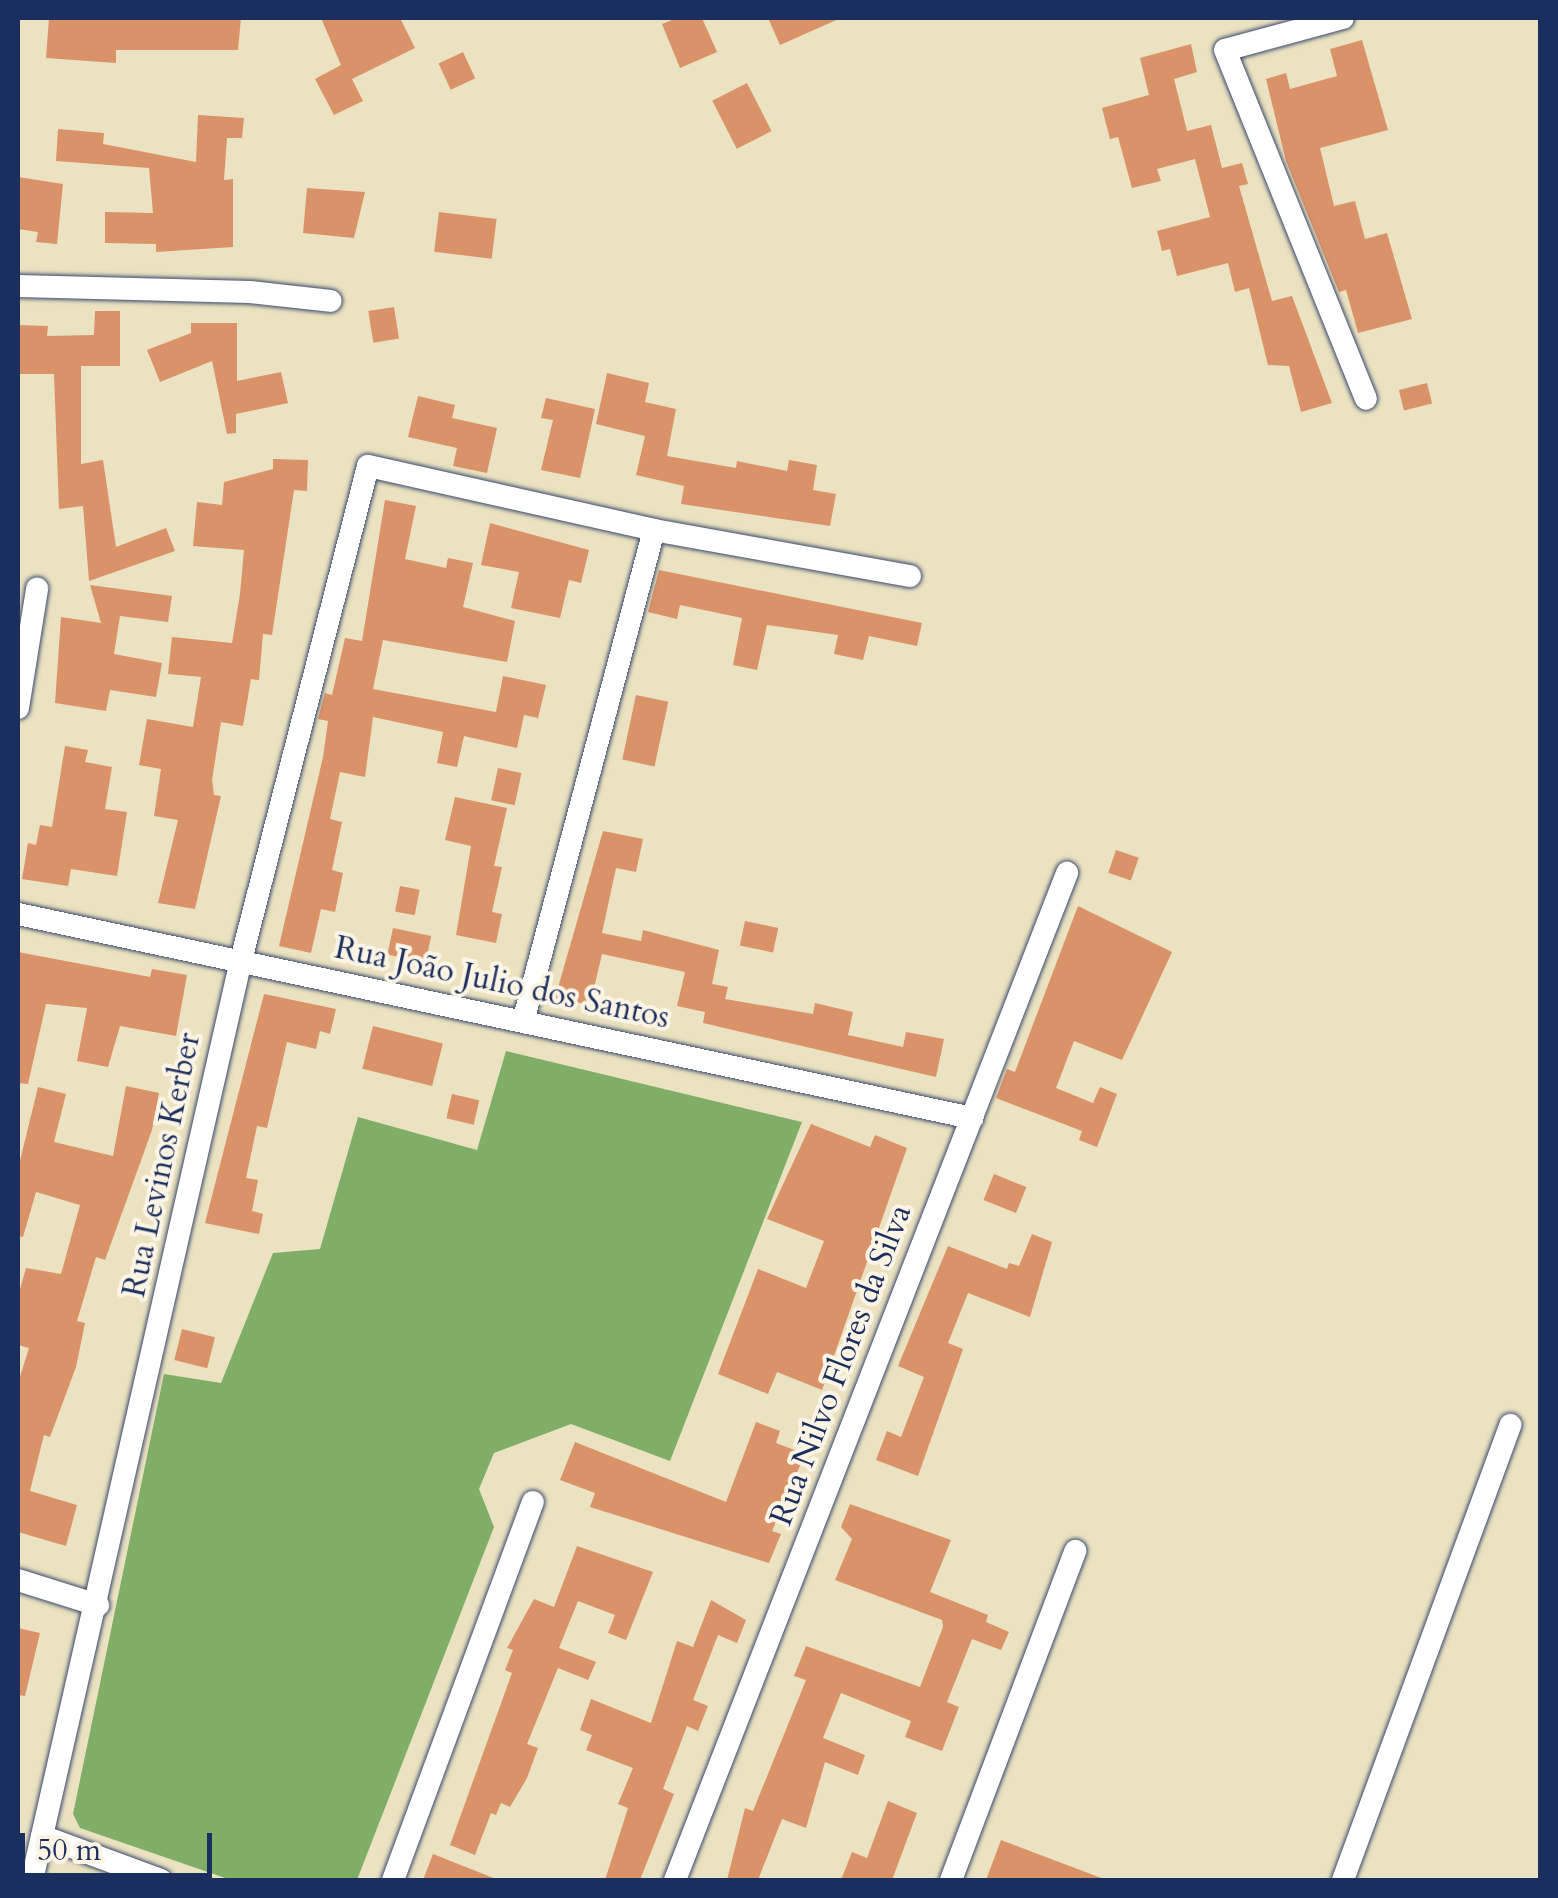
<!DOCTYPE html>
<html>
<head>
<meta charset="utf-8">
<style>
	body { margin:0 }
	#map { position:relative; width:1558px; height:1898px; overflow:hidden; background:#ebe2c1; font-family:Cardo,serif }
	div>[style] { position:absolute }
	.forest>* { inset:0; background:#80ae66 }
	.building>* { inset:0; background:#da9269; transform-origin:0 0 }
	.roads { filter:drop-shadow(0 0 2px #3a4a6d) drop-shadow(0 0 2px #3a4a6d) }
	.minor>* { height:22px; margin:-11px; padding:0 11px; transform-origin:11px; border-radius:11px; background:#fff }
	span { translate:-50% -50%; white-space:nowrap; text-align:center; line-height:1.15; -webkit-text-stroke:8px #fcf5e5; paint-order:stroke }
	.street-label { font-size:32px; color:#1b2f5e }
	.frame { position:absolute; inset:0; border:20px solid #1b2f5e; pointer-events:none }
	.scale { position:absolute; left:20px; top:1833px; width:192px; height:45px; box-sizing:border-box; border:5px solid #1b2f5e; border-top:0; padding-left:12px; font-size:30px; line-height:35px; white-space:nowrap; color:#1b2f5e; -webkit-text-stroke:8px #fcf5e5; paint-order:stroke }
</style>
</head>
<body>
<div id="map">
	<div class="forest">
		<div style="clip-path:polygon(506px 1051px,802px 1122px,670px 1461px,571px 1424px,494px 1453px,479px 1489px,494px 1527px,357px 1880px,231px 1880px,80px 1828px,73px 1814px,164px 1374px,221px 1383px,273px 1253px,320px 1249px,358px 1117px,477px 1150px)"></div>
	</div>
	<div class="building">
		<div style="clip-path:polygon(49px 18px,241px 18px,238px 50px,116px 50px,116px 63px,46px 58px)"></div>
		<div style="clip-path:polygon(321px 18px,400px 18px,415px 48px,352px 79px,363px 101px,334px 115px,315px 79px,341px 65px)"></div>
		<div style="clip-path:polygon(677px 18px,702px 18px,717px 52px,680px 68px,662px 24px)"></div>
		<div style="clip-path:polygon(768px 18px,841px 18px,780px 45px)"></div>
		<div style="clip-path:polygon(1362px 40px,1388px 130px,1320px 148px,1334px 206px,1355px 201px,1365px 239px,1387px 233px,1412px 319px,1358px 333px,1346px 290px,1339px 292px,1286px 161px,1266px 79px,1286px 73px,1290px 89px,1337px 76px,1330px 49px)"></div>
		<div style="clip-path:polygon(1191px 44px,1197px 72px,1174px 79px,1187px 131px,1211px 125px,1222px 168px,1242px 163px,1248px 184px,1239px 186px,1272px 301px,1292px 296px,1332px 403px,1301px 412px,1289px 366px,1268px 365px,1249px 288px,1235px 292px,1228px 263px,1177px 276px,1170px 249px,1162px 251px,1157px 231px,1210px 217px,1195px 159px,1157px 169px,1161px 181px,1132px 188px,1118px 137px,1110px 139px,1102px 108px,1149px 95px,1140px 58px)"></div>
		<div style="left:463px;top:52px;width:29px;height:27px;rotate:65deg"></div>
		<div style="left:747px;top:83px;width:54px;height:39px;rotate:63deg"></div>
		<div style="clip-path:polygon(198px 115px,244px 118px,242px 138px,227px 138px,224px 180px,233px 179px,233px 247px,156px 252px,156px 244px,105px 243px,105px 212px,153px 213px,149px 168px,56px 161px,58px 129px,104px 133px,103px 144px,196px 162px)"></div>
		<div style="clip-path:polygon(18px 177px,63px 184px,57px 244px,36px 242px,38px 232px,18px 229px)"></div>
		<div style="clip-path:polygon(307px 188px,365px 192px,354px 238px,303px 233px)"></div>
		<div style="left:439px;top:212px;width:58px;height:40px;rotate:7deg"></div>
		<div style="left:394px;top:307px;width:32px;height:26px;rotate:81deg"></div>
		<div style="clip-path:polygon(95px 311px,120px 311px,120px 366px,81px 366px,81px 464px,103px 460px,116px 547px,166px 528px,175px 551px,89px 581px,83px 506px,59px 509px,54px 374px,18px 374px,18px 325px,48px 326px,47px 336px,94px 335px)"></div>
		<div style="clip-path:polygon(191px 323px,237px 323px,237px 381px,281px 372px,288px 403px,236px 414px,236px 433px,227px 434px,212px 361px,160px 382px,147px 350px,191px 333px)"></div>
		<div style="clip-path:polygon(607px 373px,649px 383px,645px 402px,676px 409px,667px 456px,736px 468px,737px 461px,787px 471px,789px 460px,817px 465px,813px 490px,836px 494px,830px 526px,681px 504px,684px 486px,636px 475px,645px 436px,596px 424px)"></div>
		<div style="left:1427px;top:383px;width:21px;height:29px;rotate:76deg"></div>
		<div style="clip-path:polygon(418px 396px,455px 405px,452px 418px,497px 428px,487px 473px,453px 466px,457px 448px,408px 437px)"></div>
		<div style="clip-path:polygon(546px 398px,595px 409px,580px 478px,541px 470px,553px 420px,541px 418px)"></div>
		<div style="clip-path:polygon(273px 459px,308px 460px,307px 491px,294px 490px,272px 635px,263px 634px,259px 680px,251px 679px,243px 726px,221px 722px,212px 780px,214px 795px,221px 796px,195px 909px,158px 903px,178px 820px,154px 816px,161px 769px,139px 765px,147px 719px,193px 727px,201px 677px,168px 674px,172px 637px,232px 643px,240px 594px,244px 550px,193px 546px,197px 502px,222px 505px,224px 482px,273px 469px)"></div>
		<div style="clip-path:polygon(385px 500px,416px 506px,405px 559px,446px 568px,448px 558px,473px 563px,463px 607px,515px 621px,507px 662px,383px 640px,373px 689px,496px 712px,503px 676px,546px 685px,538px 718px,524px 715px,517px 748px,464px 736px,457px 767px,437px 763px,443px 732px,373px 717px,365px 777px,340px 772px,330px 819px,342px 822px,332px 870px,343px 873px,335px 912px,321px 909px,311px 953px,279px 946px,323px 757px,328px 721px,318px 719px,325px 693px,332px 695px,345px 638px,362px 641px)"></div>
		<div style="clip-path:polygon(490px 523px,589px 550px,581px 583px,569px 580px,560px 618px,511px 608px,519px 572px,481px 565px)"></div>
		<div style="clip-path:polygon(659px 570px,922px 623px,917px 646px,869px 636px,863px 660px,834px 654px,838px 635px,767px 625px,757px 670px,733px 665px,742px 618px,680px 605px,677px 619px,648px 612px)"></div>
		<div style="clip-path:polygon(90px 585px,172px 596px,168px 622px,120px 616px,114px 654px,162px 663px,156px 697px,110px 690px,106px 711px,55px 703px,61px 617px,101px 623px)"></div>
		<div style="left:636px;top:695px;width:33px;height:66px;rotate:12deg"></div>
		<div style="clip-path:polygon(65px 746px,88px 750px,85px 762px,112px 767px,105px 809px,127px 812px,117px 876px,71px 869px,68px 886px,22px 879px,28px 843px,36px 845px,40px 825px,52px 827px)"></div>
		<div style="left:498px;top:768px;width:24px;height:33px;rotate:12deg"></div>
		<div style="clip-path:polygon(455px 797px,507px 808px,494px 866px,502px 867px,492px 912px,502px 914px,496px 943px,456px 935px,471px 846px,445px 840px)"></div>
		<div style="clip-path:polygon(603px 831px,643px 839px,636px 872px,616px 868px,602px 933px,641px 941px,643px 930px,719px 950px,712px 984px,728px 987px,725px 999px,813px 1014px,815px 1003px,853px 1012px,848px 1035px,903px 1047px,906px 1032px,944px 1039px,936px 1077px,703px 1023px,705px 1012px,677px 1006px,685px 972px,602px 954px,590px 1005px,555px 998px)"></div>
		<div style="left:1116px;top:850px;width:24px;height:24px;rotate:19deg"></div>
		<div style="left:400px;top:886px;width:20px;height:26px;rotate:11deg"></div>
		<div style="clip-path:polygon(1078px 906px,1172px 952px,1122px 1060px,1074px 1041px,1056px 1088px,1093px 1103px,1100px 1087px,1117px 1094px,1097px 1147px,1079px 1140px,1082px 1131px,996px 1098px,1007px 1069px,1015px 1072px)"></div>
		<div style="left:745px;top:921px;width:34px;height:25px;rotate:12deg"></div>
		<div style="left:393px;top:928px;width:39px;height:27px;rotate:12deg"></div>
		<div style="clip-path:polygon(18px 952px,150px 977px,152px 969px,187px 975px,176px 1036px,120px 1026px,108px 1067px,77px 1061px,87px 1008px,46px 1004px,28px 1084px,18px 1083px)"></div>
		<div style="clip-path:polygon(264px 994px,336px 1009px,330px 1034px,320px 1031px,316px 1049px,287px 1042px,267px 1128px,257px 1126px,246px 1178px,258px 1180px,252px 1211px,263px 1214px,259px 1234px,205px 1223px)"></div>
		<div style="left:373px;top:1026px;width:72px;height:44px;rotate:14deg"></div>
		<div style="clip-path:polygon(126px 1086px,159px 1093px,152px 1130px,105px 1260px,96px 1257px,77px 1321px,85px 1323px,76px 1367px,50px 1437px,44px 1435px,30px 1491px,77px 1505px,66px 1546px,18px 1532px,18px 1383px,29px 1348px,18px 1345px,18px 1296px,26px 1268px,61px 1274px,80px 1205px,36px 1192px,23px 1237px,18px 1236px,18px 1169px,38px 1087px,66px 1094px,54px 1142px,113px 1156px)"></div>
		<div style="left:452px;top:1094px;width:28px;height:25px;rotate:13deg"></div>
		<div style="clip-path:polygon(811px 1124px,870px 1147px,875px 1135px,907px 1148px,822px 1390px,777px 1372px,768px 1394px,718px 1374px,758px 1269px,806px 1288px,824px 1241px,767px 1219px)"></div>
		<div style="left:994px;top:1174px;width:35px;height:28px;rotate:22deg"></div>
		<div style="clip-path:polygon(1032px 1234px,1052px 1242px,1030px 1317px,968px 1293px,948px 1343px,963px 1349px,918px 1476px,876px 1460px,887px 1431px,901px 1437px,924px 1377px,898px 1366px,948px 1246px,1007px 1269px,1009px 1263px,1019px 1266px)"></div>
		<div style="left:182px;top:1329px;width:34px;height:32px;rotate:14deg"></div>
		<div style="clip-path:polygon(756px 1422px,780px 1431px,776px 1443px,805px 1454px,772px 1531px,781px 1534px,769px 1563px,590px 1507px,595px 1493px,560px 1480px,575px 1442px,726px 1502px)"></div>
		<div style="clip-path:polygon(850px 1504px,951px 1540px,930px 1592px,988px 1615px,986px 1622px,1009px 1632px,1001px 1650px,972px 1639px,947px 1702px,959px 1707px,942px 1751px,905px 1737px,911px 1721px,841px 1693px,823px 1738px,865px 1755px,858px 1775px,825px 1762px,806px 1828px,782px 1819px,758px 1880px,727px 1880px,745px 1808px,753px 1811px,806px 1680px,794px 1676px,806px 1646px,920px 1687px,943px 1627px,942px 1620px,835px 1580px,852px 1539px,841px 1527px)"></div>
		<div style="clip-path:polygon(577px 1546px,653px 1572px,626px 1640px,608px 1633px,615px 1615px,578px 1601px,559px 1648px,596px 1662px,588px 1680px,558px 1668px,527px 1744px,538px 1748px,527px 1778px,510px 1807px,501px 1803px,496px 1815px,491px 1813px,475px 1855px,450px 1845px,512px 1673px,505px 1670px,513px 1650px,507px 1648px,534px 1599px,554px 1607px)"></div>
		<div style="clip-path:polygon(711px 1600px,746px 1620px,737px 1643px,718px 1635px,693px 1700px,708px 1706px,698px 1731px,687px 1726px,663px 1789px,674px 1794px,640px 1880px,605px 1880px,628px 1808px,618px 1804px,633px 1768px,586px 1750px,592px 1735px,580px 1730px,591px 1699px,651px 1723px,677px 1641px,693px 1647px)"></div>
		<div style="clip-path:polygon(18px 1628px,40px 1633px,25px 1696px,18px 1695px)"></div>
		<div style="clip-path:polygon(888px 1801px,917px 1813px,892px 1880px,841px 1880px,852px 1852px,867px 1858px)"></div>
		<div style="clip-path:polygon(1001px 1840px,1104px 1879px,1104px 1880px,986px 1880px)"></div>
		<div style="clip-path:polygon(433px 1854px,496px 1879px,496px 1880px,423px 1880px)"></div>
	</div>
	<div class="roads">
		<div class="minor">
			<div style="left:1343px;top:18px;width:122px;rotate:164.8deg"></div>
			<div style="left:1225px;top:50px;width:376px;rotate:68deg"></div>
			<div style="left:18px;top:286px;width:232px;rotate:1.5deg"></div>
			<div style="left:250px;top:292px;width:81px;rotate:6.3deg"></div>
			<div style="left:18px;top:708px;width:121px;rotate:-80.9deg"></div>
			<div style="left:18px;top:914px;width:976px;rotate:12.07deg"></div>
			<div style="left:523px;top:1022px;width:509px;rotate:-75.09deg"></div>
			<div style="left:18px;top:1580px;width:84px;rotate:17.4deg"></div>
			<div style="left:42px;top:1836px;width:127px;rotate:20.3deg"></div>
			<div style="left:32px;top:1880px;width:943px;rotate:-77.2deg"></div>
			<div style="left:241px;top:960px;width:510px;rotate:-75.58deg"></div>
			<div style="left:368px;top:466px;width:293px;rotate:12.6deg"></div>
			<div style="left:654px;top:530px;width:260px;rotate:10.2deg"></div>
			<div style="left:393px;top:1880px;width:403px;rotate:-69.7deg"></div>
			<div style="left:675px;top:1880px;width:1081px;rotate:-68.73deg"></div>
			<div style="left:951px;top:1880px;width:352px;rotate:-69.3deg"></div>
			<div style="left:1343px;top:1880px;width:485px;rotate:-69.8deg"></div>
		</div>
	</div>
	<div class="street-label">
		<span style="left:502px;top:983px;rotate:12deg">Rua João Julio dos Santos</span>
		<span style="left:162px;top:1165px;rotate:-78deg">Rua Levinos Kerber</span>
		<span style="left:841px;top:1365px;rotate:-69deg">Rua Nilvo Flores da Silva</span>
	</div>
	<div class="frame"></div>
	<div class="scale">50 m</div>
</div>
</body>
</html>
